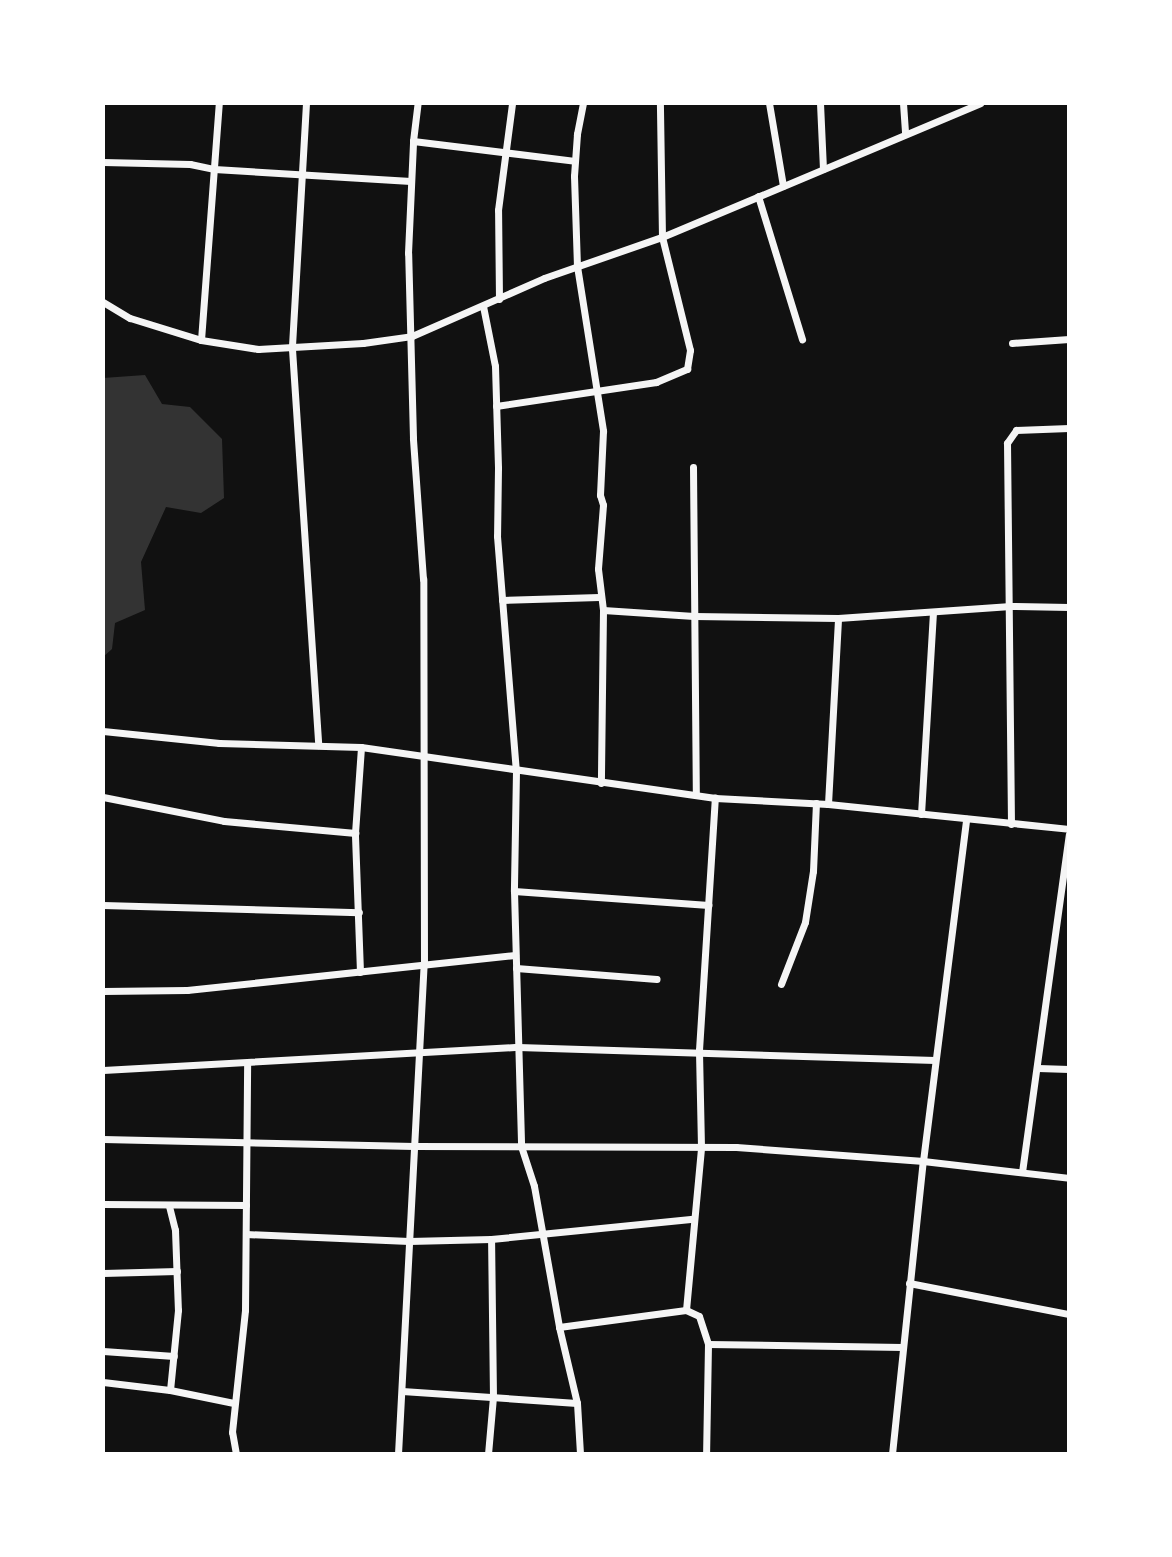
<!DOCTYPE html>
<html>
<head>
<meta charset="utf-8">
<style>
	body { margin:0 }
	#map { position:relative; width:1172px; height:1557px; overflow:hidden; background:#111; font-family:Mulish,sans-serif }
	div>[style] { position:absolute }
	.water>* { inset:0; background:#333 }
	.minor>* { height:7px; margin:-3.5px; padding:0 3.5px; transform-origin:3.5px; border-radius:3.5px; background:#f5f5f5 }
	span { translate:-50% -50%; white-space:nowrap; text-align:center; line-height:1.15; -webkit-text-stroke:5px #fff; paint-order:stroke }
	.frame { position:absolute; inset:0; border:105px solid #fff; pointer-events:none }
</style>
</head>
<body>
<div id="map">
	<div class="water">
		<div style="clip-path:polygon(145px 375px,162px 404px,190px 407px,222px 439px,224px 498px,201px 513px,166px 507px,141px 562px,145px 610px,115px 623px,112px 649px,103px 657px,103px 378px)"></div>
	</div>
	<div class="minor">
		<div style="left:306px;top:103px;width:246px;rotate:93.3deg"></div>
		<div style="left:292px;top:349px;width:397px;rotate:86.2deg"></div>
		<div style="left:583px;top:103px;width:32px;rotate:101deg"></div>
		<div style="left:577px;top:134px;width:42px;rotate:94.1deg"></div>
		<div style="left:574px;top:176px;width:90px;rotate:88.1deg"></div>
		<div style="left:577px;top:266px;width:167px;rotate:81deg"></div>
		<div style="left:603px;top:431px;width:64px;rotate:92.7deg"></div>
		<div style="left:600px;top:495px;width:10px;rotate:73deg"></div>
		<div style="left:603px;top:505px;width:64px;rotate:94.5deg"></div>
		<div style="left:598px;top:569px;width:41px;rotate:83deg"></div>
		<div style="left:603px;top:610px;width:173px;rotate:90.7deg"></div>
		<div style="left:769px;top:103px;width:84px;rotate:80.4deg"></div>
		<div style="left:820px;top:103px;width:66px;rotate:87.4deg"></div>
		<div style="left:903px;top:103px;width:31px;rotate:86deg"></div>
		<div style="left:413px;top:141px;width:163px;rotate:7deg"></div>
		<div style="left:103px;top:162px;width:87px;rotate:1.3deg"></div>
		<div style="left:190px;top:164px;width:25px;rotate:12deg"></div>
		<div style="left:214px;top:169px;width:197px;rotate:3.5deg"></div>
		<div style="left:758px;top:196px;width:150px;rotate:72.9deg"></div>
		<div style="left:499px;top:299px;width:89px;rotate:-90.6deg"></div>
		<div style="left:498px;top:210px;width:108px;rotate:-82.5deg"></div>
		<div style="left:103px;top:302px;width:31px;rotate:31deg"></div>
		<div style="left:130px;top:318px;width:74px;rotate:17.2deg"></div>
		<div style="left:201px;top:340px;width:58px;rotate:9deg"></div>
		<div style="left:258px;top:349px;width:105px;rotate:-3.3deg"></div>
		<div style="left:363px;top:343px;width:49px;rotate:-8.1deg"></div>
		<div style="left:412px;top:336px;width:144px;rotate:-23.7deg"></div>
		<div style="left:544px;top:278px;width:125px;rotate:-19.2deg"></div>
		<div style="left:662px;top:237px;width:345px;rotate:-22.8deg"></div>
		<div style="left:483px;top:306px;width:61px;rotate:78.7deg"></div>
		<div style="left:495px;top:366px;width:102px;rotate:88.3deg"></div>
		<div style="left:498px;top:468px;width:68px;rotate:90.8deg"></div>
		<div style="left:497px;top:536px;width:236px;rotate:85.4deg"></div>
		<div style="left:516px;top:771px;width:120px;rotate:91deg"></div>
		<div style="left:514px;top:891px;width:255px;rotate:88.4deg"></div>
		<div style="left:521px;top:1146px;width:42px;rotate:72deg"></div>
		<div style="left:534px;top:1186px;width:143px;rotate:79.9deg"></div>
		<div style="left:559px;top:1327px;width:78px;rotate:76.7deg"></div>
		<div style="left:577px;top:1403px;width:51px;rotate:86.6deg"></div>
		<div style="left:201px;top:340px;width:238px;rotate:-85.7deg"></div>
		<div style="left:1012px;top:343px;width:57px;rotate:-4deg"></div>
		<div style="left:496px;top:406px;width:162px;rotate:-8.5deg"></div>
		<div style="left:656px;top:382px;width:34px;rotate:-23deg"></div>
		<div style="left:687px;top:369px;width:19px;rotate:-81deg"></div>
		<div style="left:690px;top:350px;width:116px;rotate:-103.9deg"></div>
		<div style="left:662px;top:237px;width:134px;rotate:-90.9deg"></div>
		<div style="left:693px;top:467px;width:328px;rotate:89.5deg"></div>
		<div style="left:502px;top:600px;width:97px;rotate:-1.8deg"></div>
		<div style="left:603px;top:610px;width:91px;rotate:3.8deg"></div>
		<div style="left:694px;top:616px;width:144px;rotate:0.8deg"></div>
		<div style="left:838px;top:618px;width:173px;rotate:-4deg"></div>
		<div style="left:1011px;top:606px;width:58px;rotate:1deg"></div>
		<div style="left:103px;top:731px;width:117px;rotate:5.9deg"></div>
		<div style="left:219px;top:743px;width:142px;rotate:1.6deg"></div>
		<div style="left:361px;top:747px;width:358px;rotate:8.2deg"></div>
		<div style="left:715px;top:798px;width:113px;rotate:3deg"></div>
		<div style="left:828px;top:804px;width:242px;rotate:5.9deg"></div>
		<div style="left:103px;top:797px;width:123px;rotate:11.2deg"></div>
		<div style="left:224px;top:821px;width:132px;rotate:5.2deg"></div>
		<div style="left:828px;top:804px;width:186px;rotate:-86.9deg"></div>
		<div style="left:921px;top:814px;width:201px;rotate:-86.6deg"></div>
		<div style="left:1011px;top:824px;width:381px;rotate:-90.6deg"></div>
		<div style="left:1007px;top:443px;width:16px;rotate:-55deg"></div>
		<div style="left:1016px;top:430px;width:53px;rotate:-2.2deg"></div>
		<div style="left:514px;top:891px;width:195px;rotate:4.1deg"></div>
		<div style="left:103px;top:905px;width:256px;rotate:1.6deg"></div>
		<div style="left:516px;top:968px;width:141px;rotate:4.5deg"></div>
		<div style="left:360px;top:972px;width:139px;rotate:-92.1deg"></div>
		<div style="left:355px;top:833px;width:86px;rotate:-86deg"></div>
		<div style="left:781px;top:984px;width:66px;rotate:-68.8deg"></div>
		<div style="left:805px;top:922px;width:52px;rotate:-81.1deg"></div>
		<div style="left:813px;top:871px;width:68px;rotate:-87.5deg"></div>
		<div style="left:103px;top:991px;width:84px;rotate:-0.7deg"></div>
		<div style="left:187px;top:990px;width:330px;rotate:-6.1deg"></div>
		<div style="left:1038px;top:1068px;width:31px;rotate:2deg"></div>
		<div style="left:103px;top:1070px;width:416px;rotate:-3.2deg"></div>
		<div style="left:518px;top:1047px;width:417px;rotate:1.8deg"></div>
		<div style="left:103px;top:1139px;width:311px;rotate:1.3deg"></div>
		<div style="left:414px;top:1146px;width:322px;rotate:0.2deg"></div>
		<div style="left:736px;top:1147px;width:188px;rotate:4.3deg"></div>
		<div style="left:923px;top:1161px;width:147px;rotate:6.6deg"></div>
		<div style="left:1022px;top:1172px;width:341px;rotate:-82.1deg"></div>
		<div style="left:103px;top:1204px;width:143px;rotate:0.4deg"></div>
		<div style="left:169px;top:1206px;width:25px;rotate:76deg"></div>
		<div style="left:175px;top:1230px;width:80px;rotate:87.9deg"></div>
		<div style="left:178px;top:1310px;width:80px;rotate:95.7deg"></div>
		<div style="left:246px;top:1234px;width:163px;rotate:2.5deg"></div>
		<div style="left:409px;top:1241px;width:82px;rotate:-1.4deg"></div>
		<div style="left:103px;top:1273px;width:74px;rotate:-1.5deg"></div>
		<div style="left:909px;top:1283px;width:163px;rotate:11deg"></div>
		<div style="left:686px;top:1310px;width:164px;rotate:-84.7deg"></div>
		<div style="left:701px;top:1147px;width:97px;rotate:-91.2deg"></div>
		<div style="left:699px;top:1050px;width:253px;rotate:-86.4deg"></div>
		<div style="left:559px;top:1327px;width:128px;rotate:-7.6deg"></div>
		<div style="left:686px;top:1310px;width:14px;rotate:25deg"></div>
		<div style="left:699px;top:1316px;width:29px;rotate:72deg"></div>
		<div style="left:708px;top:1344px;width:110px;rotate:91deg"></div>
		<div style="left:708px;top:1344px;width:194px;rotate:0.9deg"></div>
		<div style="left:103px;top:1351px;width:71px;rotate:4deg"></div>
		<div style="left:103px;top:1382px;width:67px;rotate:6.8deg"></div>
		<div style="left:170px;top:1390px;width:65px;rotate:11.5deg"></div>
		<div style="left:402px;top:1391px;width:175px;rotate:3.9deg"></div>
		<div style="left:236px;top:1454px;width:22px;rotate:-100deg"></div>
		<div style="left:232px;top:1432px;width:123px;rotate:-83.9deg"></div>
		<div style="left:245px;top:1310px;width:246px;rotate:-89.5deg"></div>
		<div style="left:398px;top:1454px;width:491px;rotate:-87deg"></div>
		<div style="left:424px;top:964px;width:385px;rotate:-90.1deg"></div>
		<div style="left:423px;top:579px;width:141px;rotate:-94.1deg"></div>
		<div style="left:413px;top:438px;width:185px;rotate:-91.5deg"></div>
		<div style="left:408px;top:253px;width:112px;rotate:-87.4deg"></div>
		<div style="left:413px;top:141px;width:38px;rotate:-83deg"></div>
		<div style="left:488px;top:1454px;width:57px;rotate:-85deg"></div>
		<div style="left:493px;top:1397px;width:158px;rotate:-90.7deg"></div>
		<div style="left:491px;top:1239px;width:203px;rotate:-5.7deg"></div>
		<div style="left:892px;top:1454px;width:295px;rotate:-84deg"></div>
		<div style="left:923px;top:1161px;width:345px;rotate:-82.8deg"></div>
	</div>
	<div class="frame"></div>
</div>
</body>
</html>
